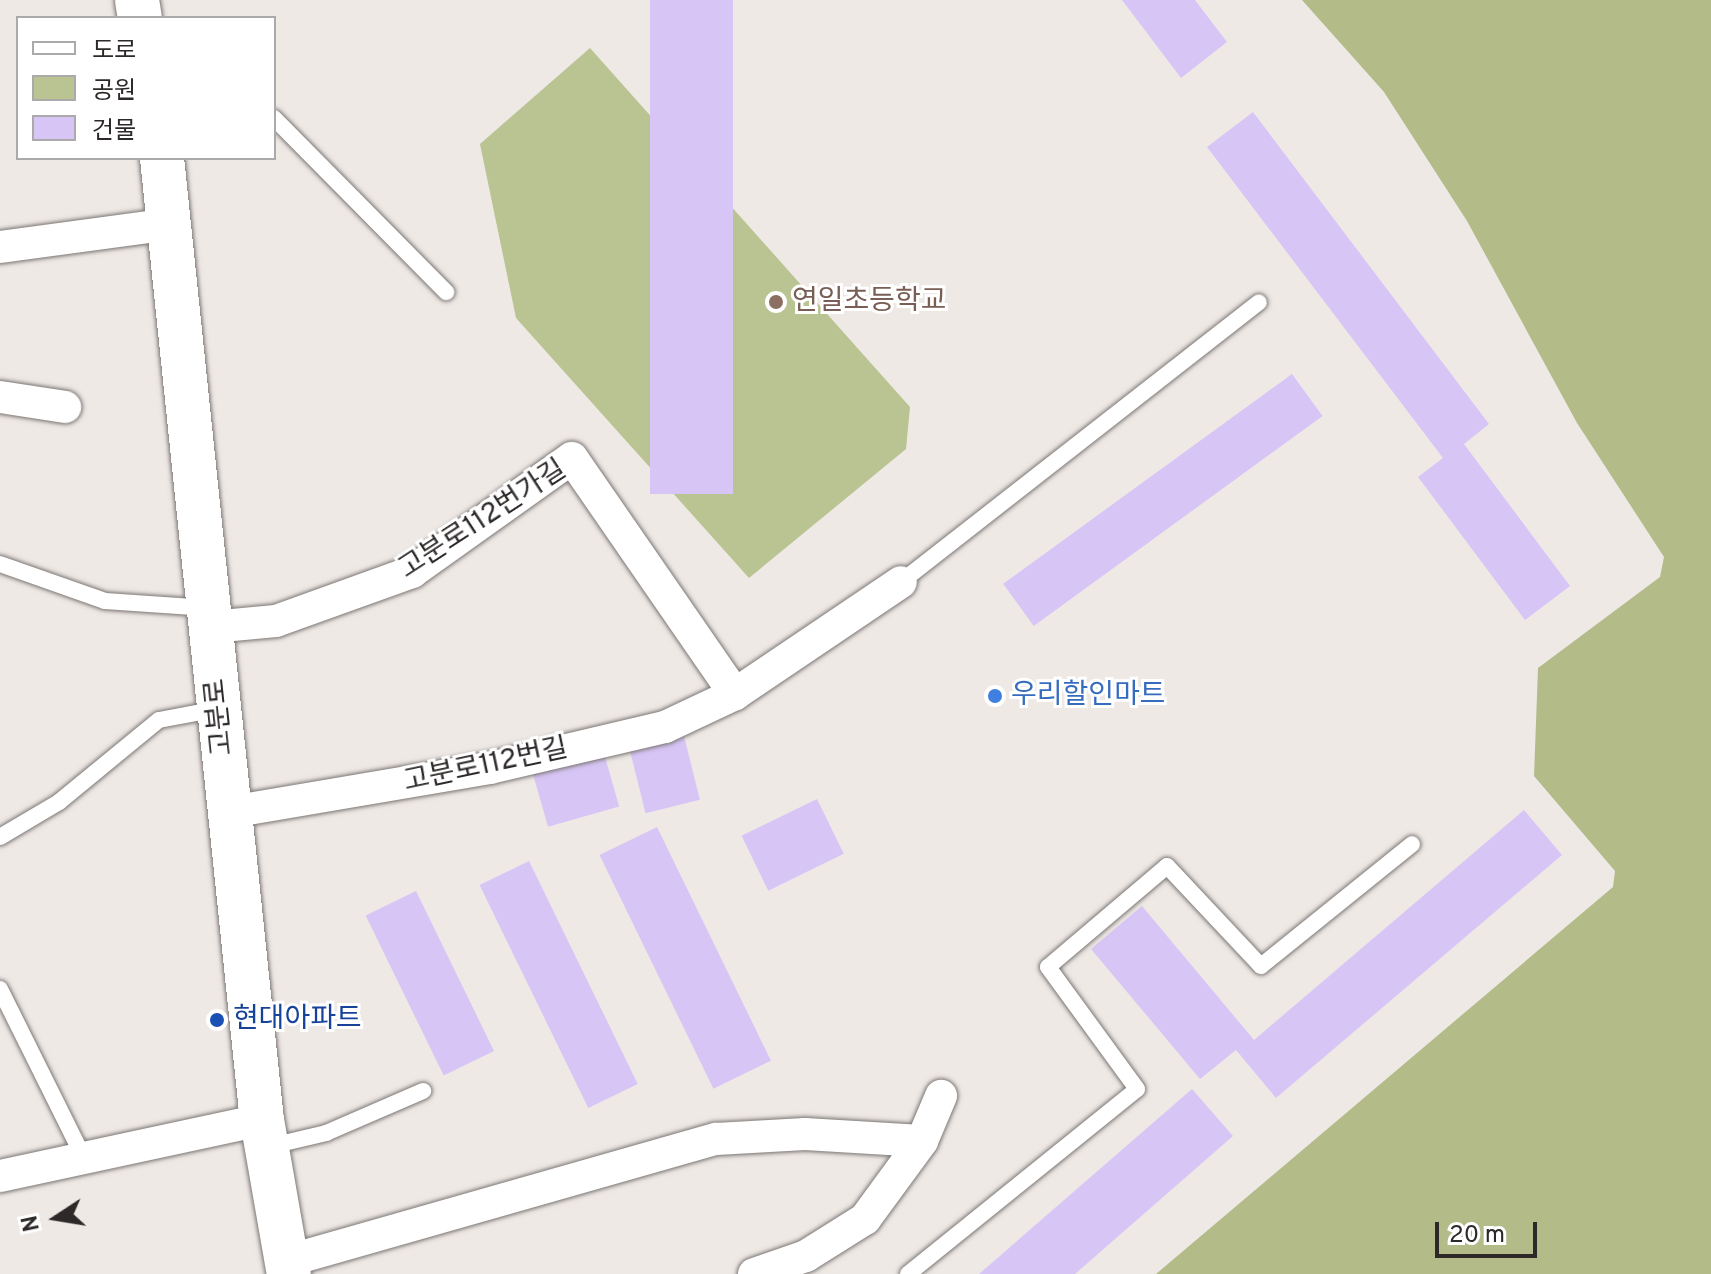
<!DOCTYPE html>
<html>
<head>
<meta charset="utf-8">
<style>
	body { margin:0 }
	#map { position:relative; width:1711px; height:1274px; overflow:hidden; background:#efe9e6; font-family:Overpass,"Noto Sans KR",sans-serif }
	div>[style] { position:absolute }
	.green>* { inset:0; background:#bac392 }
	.forest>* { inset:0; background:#b3bc89 }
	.building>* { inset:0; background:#d7c5f6; transform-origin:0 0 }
	.roads { filter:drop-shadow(0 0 2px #7c7774) drop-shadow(0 0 2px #7c7774) }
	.lane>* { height:16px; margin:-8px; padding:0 8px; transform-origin:8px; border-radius:8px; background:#fff }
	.street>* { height:32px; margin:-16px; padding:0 16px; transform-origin:16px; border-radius:16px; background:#fff }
	.secondary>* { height:44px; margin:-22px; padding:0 22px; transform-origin:22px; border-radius:22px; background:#fff }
	.dots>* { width:22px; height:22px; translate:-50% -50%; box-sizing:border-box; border:4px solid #fff; border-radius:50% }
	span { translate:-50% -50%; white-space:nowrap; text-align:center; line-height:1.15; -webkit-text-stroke:6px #fff; paint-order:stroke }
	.education-label { font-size:28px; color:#785e54 }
	.left { translate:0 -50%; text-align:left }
	.street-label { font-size:28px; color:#2c2928 }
	.shop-label { font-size:28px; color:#366cbe }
	.transit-label { font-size:28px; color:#164399 }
	.legend { position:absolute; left:16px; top:16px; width:260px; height:144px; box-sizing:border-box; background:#fff; border:2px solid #aba9a9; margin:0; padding:10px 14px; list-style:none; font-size:24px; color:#2c2928 }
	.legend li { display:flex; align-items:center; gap:16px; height:40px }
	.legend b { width:40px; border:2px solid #aba9a9 }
	.north { position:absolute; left:16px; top:1178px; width:80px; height:80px; -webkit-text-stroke:6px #fff; paint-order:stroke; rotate:258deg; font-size:22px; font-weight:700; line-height:32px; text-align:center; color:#2c2928 }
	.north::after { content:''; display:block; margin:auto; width:28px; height:36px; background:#2c2928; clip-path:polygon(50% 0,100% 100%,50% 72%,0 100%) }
	.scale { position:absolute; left:1435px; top:1222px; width:102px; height:36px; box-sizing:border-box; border:4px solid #2c2928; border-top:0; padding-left:10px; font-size:24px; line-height:28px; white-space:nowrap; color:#2c2928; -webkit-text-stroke:6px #fff; paint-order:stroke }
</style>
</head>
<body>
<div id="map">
	<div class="green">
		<div style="clip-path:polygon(590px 48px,910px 407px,906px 449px,749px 578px,516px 318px,480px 144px)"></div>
	</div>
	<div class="forest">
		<div style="clip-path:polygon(1302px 0,1711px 0,1711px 1274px,1156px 1274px,1613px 887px,1615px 871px,1534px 776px,1538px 668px,1660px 577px,1664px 557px,1577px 423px,1467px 221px,1384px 92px)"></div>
	</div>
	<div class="building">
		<div style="left:650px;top:0;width:83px;height:494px"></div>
		<div style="clip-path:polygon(1122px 0,1195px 0,1227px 42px,1181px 78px)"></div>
		<div style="clip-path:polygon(1253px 112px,1489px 424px,1464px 444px,1570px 586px,1525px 620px,1418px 477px,1443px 458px,1207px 147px)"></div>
		<div style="left:1292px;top:374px;width:52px;height:357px;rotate:54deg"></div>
		<div style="left:681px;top:724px;width:78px;height:56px;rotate:76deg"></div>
		<div style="left:601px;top:743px;width:66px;height:74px;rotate:74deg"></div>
		<div style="left:817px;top:799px;width:61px;height:84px;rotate:64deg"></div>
		<div style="clip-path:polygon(1524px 810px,1562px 855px,1276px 1098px,1236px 1050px,1200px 1079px,1091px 949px,1142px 906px,1254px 1040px)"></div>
		<div style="left:657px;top:827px;width:260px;height:64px;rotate:64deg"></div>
		<div style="left:529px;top:861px;width:248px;height:55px;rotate:64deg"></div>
		<div style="left:416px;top:891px;width:178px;height:56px;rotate:64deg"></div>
		<div style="clip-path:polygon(1192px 1089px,1233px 1136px,1075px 1274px,979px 1274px)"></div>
	</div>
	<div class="roads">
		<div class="lane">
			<div style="left:274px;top:118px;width:245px;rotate:45.3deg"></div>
			<div style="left:0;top:564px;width:111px;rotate:19.4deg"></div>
			<div style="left:105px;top:601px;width:103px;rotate:3.9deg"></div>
			<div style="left:901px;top:582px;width:454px;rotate:-38deg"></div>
			<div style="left:0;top:837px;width:69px;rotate:-30.7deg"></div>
			<div style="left:59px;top:802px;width:129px;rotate:-39.4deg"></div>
			<div style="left:159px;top:720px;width:60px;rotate:-10.6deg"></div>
			<div style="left:0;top:989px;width:189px;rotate:63.6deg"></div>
			<div style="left:267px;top:1147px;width:61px;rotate:-13.3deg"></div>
			<div style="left:326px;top:1133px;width:106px;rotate:-23.4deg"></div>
			<div style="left:908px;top:1274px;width:294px;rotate:-38.9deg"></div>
			<div style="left:1137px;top:1089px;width:151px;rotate:-126.1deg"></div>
			<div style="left:1048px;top:967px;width:156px;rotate:-40.3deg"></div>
			<div style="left:1167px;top:866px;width:137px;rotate:46.8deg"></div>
			<div style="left:1261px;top:966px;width:194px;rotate:-38.9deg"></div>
		</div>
		<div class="street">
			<div style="left:0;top:247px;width:172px;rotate:-7.7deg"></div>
			<div style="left:0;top:397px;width:66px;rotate:8.7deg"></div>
			<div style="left:211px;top:627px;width:65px;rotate:-5.3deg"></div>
			<div style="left:276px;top:621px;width:145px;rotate:-19.8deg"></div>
			<div style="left:412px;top:572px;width:196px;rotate:-35.5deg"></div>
			<div style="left:572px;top:458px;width:287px;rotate:55.4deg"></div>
			<div style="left:230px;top:812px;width:264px;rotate:-9.6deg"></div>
			<div style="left:490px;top:768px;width:180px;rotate:-13.2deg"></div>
			<div style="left:665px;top:727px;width:77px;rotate:-25.2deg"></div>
			<div style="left:735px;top:694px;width:200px;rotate:-34deg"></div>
			<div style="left:0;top:1176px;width:268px;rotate:-12.1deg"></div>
			<div style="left:287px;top:1261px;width:446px;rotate:-15.9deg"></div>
			<div style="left:716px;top:1139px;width:89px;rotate:-3.2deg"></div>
			<div style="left:805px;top:1134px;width:117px;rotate:3.4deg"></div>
			<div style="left:754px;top:1274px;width:55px;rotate:-19.1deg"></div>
			<div style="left:806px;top:1256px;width:70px;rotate:-32.1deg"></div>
			<div style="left:865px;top:1219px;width:97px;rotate:-53.8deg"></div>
			<div style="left:922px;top:1141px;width:49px;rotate:-67.1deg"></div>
		</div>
		<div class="secondary">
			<div style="left:137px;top:0;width:18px;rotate:81deg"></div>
			<div style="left:162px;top:158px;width:967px;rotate:84.07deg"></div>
			<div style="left:262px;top:1120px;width:156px;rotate:80.1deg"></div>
		</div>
	</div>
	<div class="dots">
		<div style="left:776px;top:302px;background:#8d6e63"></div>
		<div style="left:995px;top:696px;background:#3f7fe0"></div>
		<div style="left:217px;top:1020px;background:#1a4fb4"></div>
	</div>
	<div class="education-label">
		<span class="left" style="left:792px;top:302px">연일초등학교</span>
	</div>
	<div class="street-label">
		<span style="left:483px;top:520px;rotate:-33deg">고분로112번가길</span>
		<span style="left:220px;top:717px;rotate:-96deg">고분로</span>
		<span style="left:486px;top:766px;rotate:-12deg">고분로112번길</span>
	</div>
	<div class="shop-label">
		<span class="left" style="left:1011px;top:696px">우리할인마트</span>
	</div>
	<div class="transit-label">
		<span class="left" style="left:233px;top:1020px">현대아파트</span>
	</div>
	<ul class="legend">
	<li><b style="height:10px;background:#fff"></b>도로</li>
	<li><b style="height:22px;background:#bac392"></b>공원</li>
	<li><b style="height:22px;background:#d7c5f6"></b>건물</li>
	</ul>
	<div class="north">N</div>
	<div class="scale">20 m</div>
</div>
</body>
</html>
